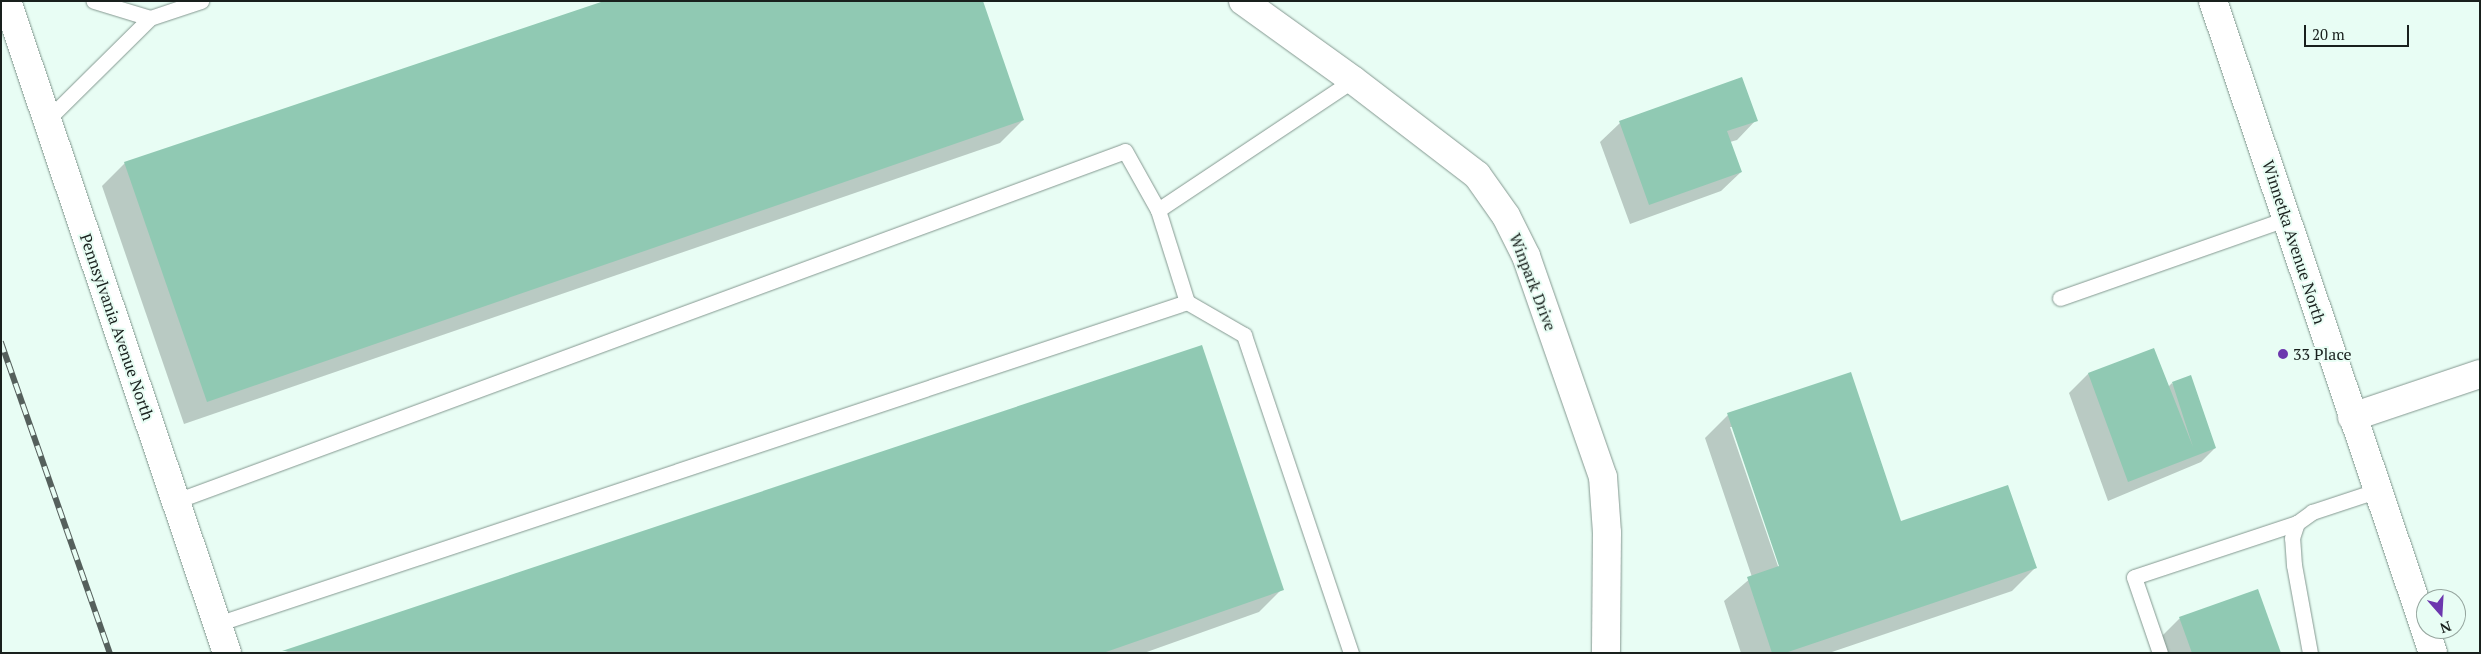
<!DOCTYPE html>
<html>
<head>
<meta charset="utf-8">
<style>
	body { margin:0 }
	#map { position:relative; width:2481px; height:654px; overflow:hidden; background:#e8fdf4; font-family:"PT Serif",serif }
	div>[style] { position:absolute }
	.shadow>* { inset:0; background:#0003 }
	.building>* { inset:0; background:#90c9b3 }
	.roads { filter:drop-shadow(0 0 1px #849890) drop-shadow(0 0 1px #849890) }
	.lane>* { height:15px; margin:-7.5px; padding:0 7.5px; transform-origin:7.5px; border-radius:7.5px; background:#fff }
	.street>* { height:28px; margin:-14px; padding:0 14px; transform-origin:14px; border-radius:14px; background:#fff }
	.secondary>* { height:28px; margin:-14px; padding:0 14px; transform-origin:14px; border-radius:14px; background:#fff }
	.rail>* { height:5.5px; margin-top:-2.75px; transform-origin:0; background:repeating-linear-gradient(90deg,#e8fdf4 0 11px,#55605c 0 22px); box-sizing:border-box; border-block:1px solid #55605c }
	.dots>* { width:14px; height:14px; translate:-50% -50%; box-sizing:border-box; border:2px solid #e8fdf4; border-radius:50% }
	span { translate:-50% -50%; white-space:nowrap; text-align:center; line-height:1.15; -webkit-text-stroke:4px #e8fdf4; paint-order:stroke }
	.street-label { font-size:16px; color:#19201d }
	.poi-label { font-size:16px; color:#19201d }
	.left { translate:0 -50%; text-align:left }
	.frame { position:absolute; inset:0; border:2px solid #19201d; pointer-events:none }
	.north { position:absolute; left:2416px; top:589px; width:50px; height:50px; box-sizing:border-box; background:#e8fdf4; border:1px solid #95a59e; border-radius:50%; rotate:161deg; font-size:14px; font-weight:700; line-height:20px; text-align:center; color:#19201d }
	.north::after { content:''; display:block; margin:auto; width:18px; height:22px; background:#6c37ae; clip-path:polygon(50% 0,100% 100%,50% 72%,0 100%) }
	.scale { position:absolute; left:2304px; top:25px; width:105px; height:22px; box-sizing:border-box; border:2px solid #19201d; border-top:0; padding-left:6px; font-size:15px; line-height:18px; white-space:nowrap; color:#19201d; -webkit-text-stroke:4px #e8fdf4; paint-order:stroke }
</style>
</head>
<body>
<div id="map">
	<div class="shadow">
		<div style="clip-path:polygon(1023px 120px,1000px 143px,184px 424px,102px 186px,125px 163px)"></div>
		<div style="clip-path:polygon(1756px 120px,1737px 140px,1730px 142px,1741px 172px,1721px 191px,1630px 224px,1600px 142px,1620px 123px)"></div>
		<div style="clip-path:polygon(1202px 347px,1282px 589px,1259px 612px,1144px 653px,282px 653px)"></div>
		<div style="clip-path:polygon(2153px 350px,2168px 387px,2172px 383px,2215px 448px,2201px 462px,2108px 501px,2069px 393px,2088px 374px)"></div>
		<div style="clip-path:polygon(evenodd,1728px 415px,1900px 523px,2035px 568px,2012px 591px,1829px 653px,1741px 653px,1724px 601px,1752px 577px,1705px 438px,1728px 415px,1730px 427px,1733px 427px,1782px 571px,1780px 572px,1730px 427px)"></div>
		<div style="clip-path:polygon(2257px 591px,2280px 653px,2160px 653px,2156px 642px,2179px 619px)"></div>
	</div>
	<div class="building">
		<div style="clip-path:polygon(604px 1px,983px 1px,1024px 120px,207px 402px,124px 162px)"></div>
		<div style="clip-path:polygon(1742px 77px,1758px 121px,1727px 131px,1742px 172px,1649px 205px,1619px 121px)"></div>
		<div style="clip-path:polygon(1202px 345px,1284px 590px,1103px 653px,282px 651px)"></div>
		<div style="clip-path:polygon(2154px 348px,2193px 447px,2172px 382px,2191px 375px,2216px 448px,2128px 482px,2088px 373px)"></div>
		<div style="clip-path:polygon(1851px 372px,1901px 521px,2008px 485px,2037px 568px,1785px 653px,1772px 653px,1747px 577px,1779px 566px,1727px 413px)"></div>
		<div style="clip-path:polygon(2258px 589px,2281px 653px,2192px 653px,2179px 617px)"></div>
	</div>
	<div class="roads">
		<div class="lane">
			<div style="left:150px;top:18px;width:54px;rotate:-18.4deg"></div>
			<div style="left:47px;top:120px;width:145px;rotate:-44.7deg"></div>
			<div style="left:150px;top:18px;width:59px;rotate:-163.1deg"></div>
			<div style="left:2060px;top:298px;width:239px;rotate:-19.3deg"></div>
			<div style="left:1187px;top:302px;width:66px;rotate:30.1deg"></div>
			<div style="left:1244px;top:335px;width:336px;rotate:71.4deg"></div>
			<div style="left:176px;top:501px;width:1011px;rotate:-20.24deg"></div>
			<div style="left:1125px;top:151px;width:68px;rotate:60.8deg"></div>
			<div style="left:1158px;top:210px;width:234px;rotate:-33.7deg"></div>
			<div style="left:217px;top:624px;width:1022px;rotate:-18.36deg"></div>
			<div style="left:1187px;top:302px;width:96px;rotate:-107.5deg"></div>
			<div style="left:2160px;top:653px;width:80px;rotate:-108.9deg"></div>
			<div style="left:2134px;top:577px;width:172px;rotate:-18.3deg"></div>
			<div style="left:2310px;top:653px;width:89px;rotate:-100.3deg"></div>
			<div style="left:2294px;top:565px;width:27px;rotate:-94deg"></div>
			<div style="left:2292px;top:538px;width:16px;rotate:-72deg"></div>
			<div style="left:2297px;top:523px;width:19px;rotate:-36deg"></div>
			<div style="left:2312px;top:512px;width:71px;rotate:-18.2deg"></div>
		</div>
		<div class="street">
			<div style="left:7px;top:1px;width:688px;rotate:71.35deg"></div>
			<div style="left:1243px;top:1px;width:135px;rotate:35.7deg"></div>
			<div style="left:1353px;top:80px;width:156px;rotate:37.5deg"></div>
			<div style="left:1477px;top:175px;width:50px;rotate:54.7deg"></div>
			<div style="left:1506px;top:216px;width:45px;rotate:63.4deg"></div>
			<div style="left:1526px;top:256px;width:234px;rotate:70.8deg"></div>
			<div style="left:1603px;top:477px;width:56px;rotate:85.9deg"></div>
			<div style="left:1607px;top:533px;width:120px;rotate:90.5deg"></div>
			<div style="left:2352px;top:417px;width:135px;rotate:-18.6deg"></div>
		</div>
		<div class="secondary">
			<div style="left:2213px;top:1px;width:688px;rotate:71.35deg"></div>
		</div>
	</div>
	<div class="rail">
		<div style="left:1px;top:342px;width:330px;rotate:70.7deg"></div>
	</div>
	<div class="dots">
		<div style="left:2283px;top:354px;background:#6c37ae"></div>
	</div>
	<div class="street-label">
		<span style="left:2294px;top:242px;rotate:72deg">Winnetka Avenue North</span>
		<span style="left:1533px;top:282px;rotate:69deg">Winpark Drive</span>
		<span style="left:117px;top:327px;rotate:71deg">Pennsylvania Avenue North</span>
	</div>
	<div class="poi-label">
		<span class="left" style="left:2293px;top:354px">33 Place</span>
	</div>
	<div class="frame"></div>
	<div class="north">N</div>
	<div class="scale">20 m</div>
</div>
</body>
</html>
